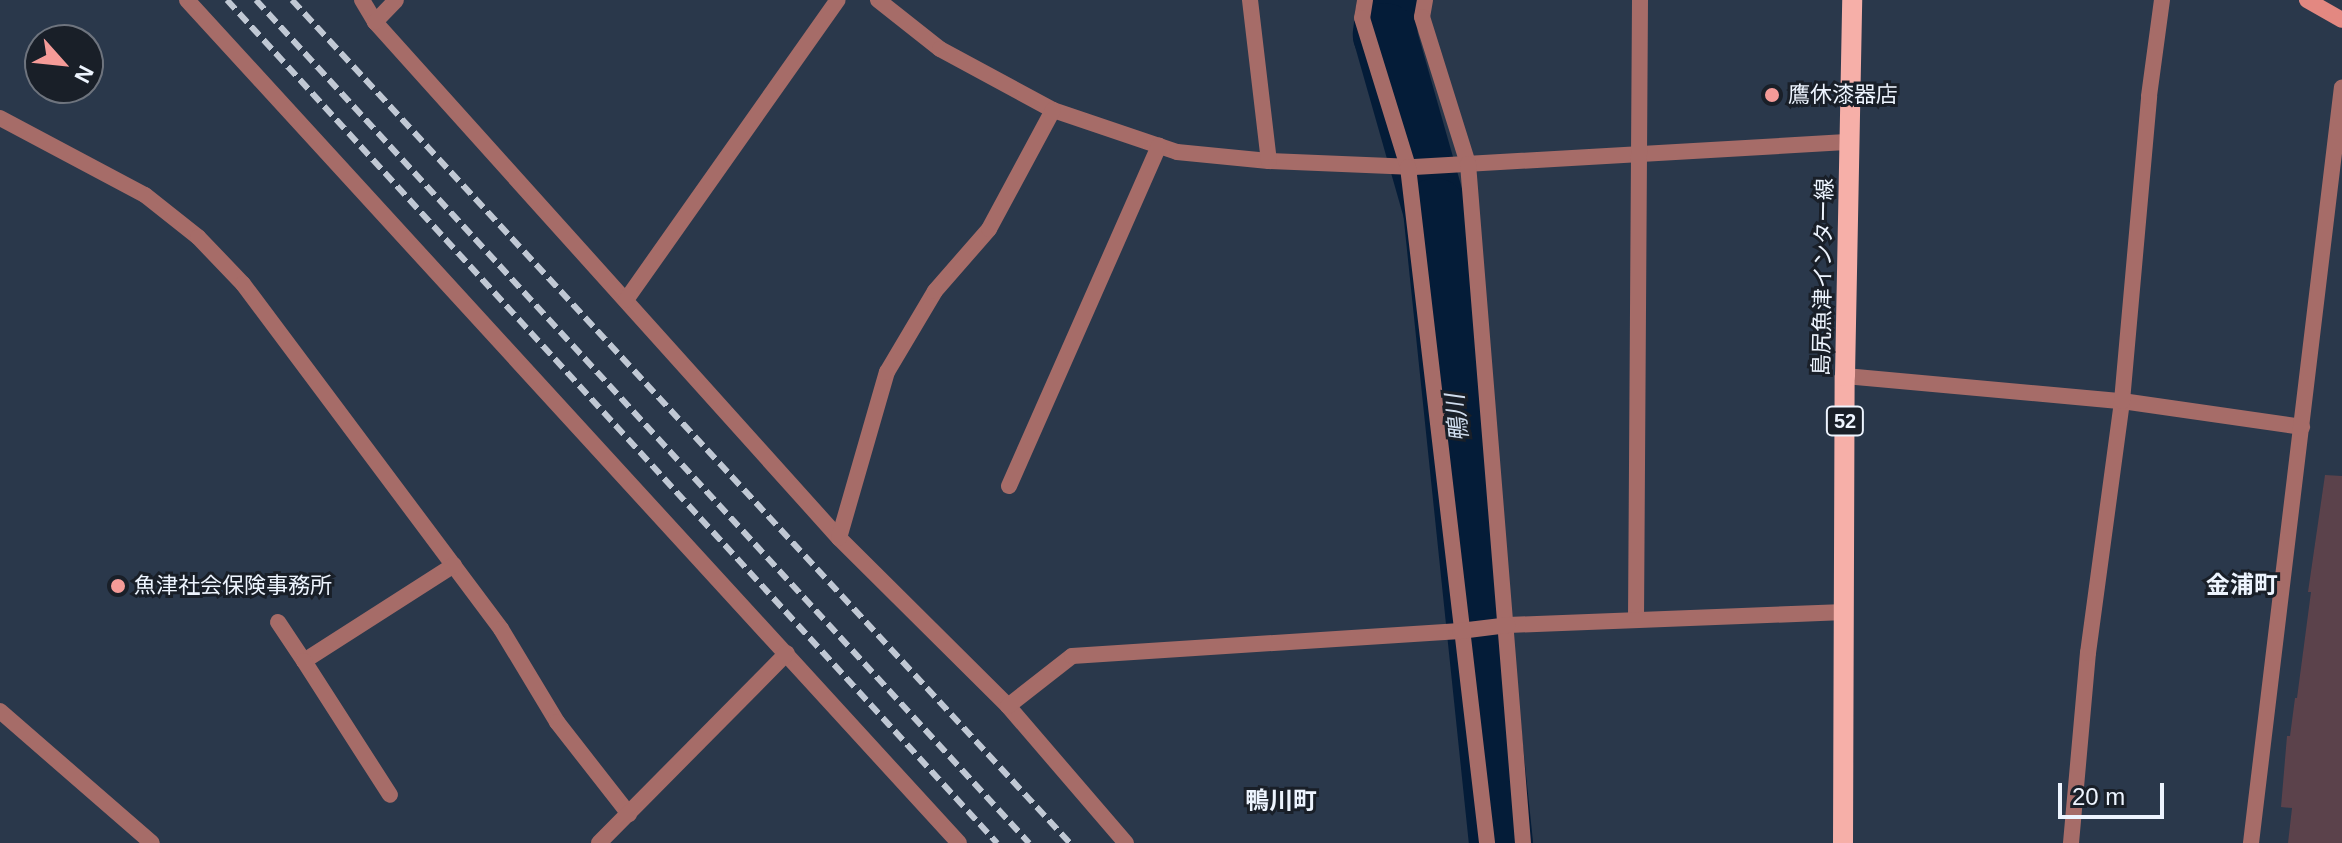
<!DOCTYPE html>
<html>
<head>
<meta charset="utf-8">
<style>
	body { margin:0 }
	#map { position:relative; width:2342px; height:843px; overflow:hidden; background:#2a384b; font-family:Arial,"Noto Sans JP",sans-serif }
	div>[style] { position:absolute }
	.river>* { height:64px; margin:-32px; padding:0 32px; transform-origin:32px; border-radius:32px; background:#041c38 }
	.building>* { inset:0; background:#5b424b }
	.street>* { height:16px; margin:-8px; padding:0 8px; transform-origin:8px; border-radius:8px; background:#a66c68 }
	.secondary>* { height:16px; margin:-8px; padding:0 8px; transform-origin:8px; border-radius:8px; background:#e38881 }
	.primary>* { height:20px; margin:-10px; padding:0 10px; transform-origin:10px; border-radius:10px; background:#f6afa8 }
	.rail>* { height:6px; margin-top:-3px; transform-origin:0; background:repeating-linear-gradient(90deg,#c0c8d4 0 12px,transparent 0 18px) }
	.street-bridge>* { height:16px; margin:-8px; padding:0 8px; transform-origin:8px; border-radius:8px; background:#a66c68 }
	.dots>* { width:22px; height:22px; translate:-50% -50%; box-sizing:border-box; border:4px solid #191f28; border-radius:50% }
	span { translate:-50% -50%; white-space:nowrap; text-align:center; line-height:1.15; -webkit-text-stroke:6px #191f28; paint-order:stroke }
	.shield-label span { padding:2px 6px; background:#191f28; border:2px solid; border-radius:6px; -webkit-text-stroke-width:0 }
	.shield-label { font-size:20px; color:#edf4fe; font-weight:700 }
	.poi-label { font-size:22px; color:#edf4fe }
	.left { translate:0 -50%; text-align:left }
	.street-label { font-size:22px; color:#edf4fe }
	.water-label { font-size:24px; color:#d0ddee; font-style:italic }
	.neighbourhood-label { font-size:24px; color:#edf4fe; font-weight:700 }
	.north { position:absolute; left:24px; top:24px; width:80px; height:80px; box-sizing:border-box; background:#191f28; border:2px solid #6e747e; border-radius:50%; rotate:117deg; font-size:22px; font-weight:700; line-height:32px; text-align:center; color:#edf4fe }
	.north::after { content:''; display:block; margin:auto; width:28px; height:36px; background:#f59b98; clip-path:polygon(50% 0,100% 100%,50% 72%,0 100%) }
	.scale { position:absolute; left:2058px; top:783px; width:106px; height:36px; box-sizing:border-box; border:4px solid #edf4fe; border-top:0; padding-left:10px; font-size:24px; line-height:28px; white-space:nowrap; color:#edf4fe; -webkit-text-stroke:6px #191f28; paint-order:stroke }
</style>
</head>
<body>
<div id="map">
	<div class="river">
		<div style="left:1389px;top:0;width:35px;rotate:97deg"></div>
		<div style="left:1385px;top:35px;width:182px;rotate:74.1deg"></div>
		<div style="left:1435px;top:210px;width:636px;rotate:84.05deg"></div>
	</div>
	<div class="building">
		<div style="clip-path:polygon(2325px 475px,2342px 476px,2342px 843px,2288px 843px,2292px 808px,2281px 807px,2287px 736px,2290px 736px,2295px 698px,2297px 698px,2311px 592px,2308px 592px)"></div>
	</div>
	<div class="street">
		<div style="left:187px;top:0;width:1143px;rotate:47.52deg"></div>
		<div style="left:362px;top:0;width:26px;rotate:59deg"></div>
		<div style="left:375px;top:22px;width:694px;rotate:48.04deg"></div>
		<div style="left:839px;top:538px;width:238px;rotate:44.8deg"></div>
		<div style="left:1008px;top:706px;width:181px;rotate:49.3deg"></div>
		<div style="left:878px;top:0;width:79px;rotate:38.3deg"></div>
		<div style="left:940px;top:49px;width:128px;rotate:28.4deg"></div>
		<div style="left:1053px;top:110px;width:131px;rotate:18.7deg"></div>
		<div style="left:1177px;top:152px;width:92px;rotate:5.6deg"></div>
		<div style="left:1269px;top:161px;width:145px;rotate:2.4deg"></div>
		<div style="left:1414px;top:167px;width:437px;rotate:-3.3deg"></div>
		<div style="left:1250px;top:0;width:162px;rotate:83.3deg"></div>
		<div style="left:1365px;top:0;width:18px;rotate:99deg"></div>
		<div style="left:1362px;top:18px;width:156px;rotate:72.8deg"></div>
		<div style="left:1408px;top:167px;width:681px;rotate:83.33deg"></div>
		<div style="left:1425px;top:0;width:17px;rotate:100deg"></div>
		<div style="left:1422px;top:17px;width:154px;rotate:72.6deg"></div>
		<div style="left:1468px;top:164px;width:681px;rotate:85.37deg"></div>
		<div style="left:375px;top:22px;width:30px;rotate:-46deg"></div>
		<div style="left:0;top:118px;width:164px;rotate:28deg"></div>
		<div style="left:145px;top:195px;width:68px;rotate:38.4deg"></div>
		<div style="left:198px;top:237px;width:65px;rotate:46.2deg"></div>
		<div style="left:243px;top:284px;width:431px;rotate:53.2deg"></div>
		<div style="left:501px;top:629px;width:109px;rotate:58.9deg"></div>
		<div style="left:557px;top:722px;width:117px;rotate:52deg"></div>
		<div style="left:626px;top:300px;width:367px;rotate:-54.8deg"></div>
		<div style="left:1845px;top:376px;width:278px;rotate:5.2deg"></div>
		<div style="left:2122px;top:401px;width:182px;rotate:8.2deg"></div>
		<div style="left:1009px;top:486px;width:372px;rotate:-66.2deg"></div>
		<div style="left:839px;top:538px;width:173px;rotate:-73.9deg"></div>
		<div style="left:887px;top:372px;width:94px;rotate:-59.3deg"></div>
		<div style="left:935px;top:291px;width:82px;rotate:-48.9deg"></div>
		<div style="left:989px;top:229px;width:135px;rotate:-61.7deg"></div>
		<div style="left:1636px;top:620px;width:620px;rotate:-89.63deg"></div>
		<div style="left:278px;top:622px;width:47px;rotate:56.3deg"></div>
		<div style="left:304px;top:661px;width:178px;rotate:-32.6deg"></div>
		<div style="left:1508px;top:625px;width:337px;rotate:-2.2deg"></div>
		<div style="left:304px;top:661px;width:159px;rotate:57.3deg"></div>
		<div style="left:1008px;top:706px;width:81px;rotate:-38deg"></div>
		<div style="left:1072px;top:656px;width:389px;rotate:-3.7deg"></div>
		<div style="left:0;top:711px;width:201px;rotate:41deg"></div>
		<div style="left:599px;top:843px;width:267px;rotate:-45.3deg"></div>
		<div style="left:2071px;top:843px;width:191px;rotate:-84.9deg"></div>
		<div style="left:2088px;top:653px;width:254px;rotate:-82.3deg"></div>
		<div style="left:2122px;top:401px;width:306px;rotate:-84.9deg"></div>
		<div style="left:2149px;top:96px;width:97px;rotate:-82.3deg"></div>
		<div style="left:2251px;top:843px;width:761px;rotate:-83.14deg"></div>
	</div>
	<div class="secondary">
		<div style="left:2307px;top:0;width:40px;rotate:29.7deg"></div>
	</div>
	<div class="primary">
		<div style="left:1843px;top:843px;width:467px;rotate:-89.8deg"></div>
		<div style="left:1845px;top:376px;width:376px;rotate:-88.9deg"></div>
	</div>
	<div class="rail">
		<div style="left:227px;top:0;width:1142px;rotate:47.59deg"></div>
		<div style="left:256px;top:0;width:1144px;rotate:47.48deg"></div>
		<div style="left:292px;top:0;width:1147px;rotate:47.3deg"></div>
	</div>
	<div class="street-bridge">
		<div style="left:1460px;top:631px;width:48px;rotate:-7.1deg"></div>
	</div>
	<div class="dots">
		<div style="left:1772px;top:95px;background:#f59b98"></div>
		<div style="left:118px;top:586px;background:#f59b98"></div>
	</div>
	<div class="shield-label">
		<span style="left:1845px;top:421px">52</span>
	</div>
	<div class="poi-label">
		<span class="left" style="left:1788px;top:95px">鷹休漆器店</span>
		<span class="left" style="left:134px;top:586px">魚津社会保険事務所</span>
	</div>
	<div class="street-label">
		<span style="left:1823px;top:277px;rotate:-89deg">島尻魚津インター線</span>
	</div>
	<div class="water-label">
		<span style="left:1457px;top:418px;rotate:-96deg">鴨川</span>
	</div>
	<div class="neighbourhood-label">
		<span style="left:2242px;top:585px">金浦町</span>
		<span style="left:1281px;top:801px">鴨川町</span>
	</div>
	<div class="north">N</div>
	<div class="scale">20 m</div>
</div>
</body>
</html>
